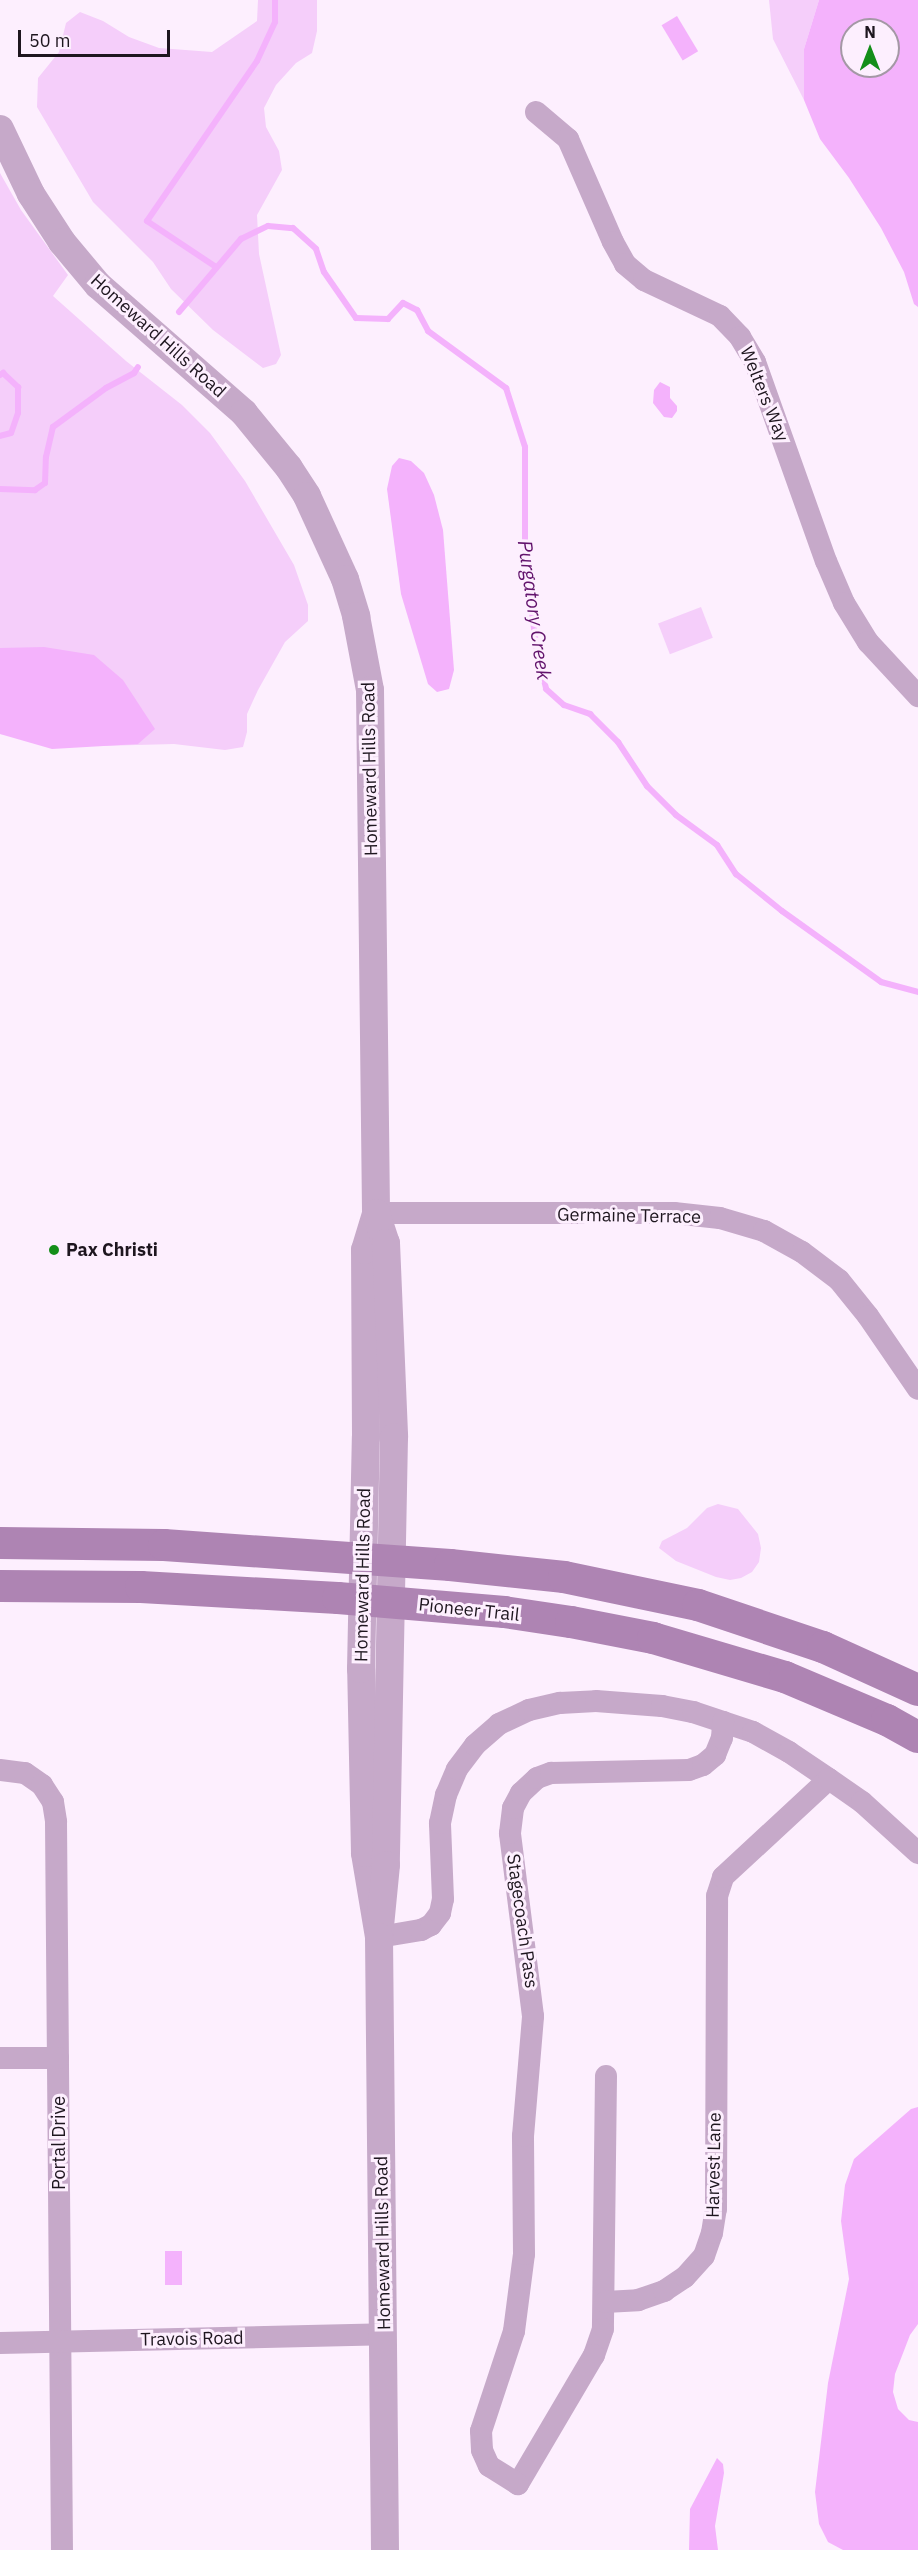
<!DOCTYPE html>
<html>
<head>
<meta charset="utf-8">
<style>
	body { margin:0 }
	#map { position:relative; width:918px; height:2550px; overflow:hidden; background:#fdeffe; font-family:"IBM Plex Sans",sans-serif }
	div>[style] { position:absolute }
	.green>* { inset:0; background:#f5cefa; transform-origin:0 0 }
	.water>* { inset:0; background:#f4b2fc; transform-origin:0 0 }
	.stream>* { height:6px; margin:-3px; padding:0 3px; transform-origin:3px; border-radius:3px; background:#f4b2fc }
	.minor>* { height:22px; margin:-11px; padding:0 11px; transform-origin:11px; border-radius:11px; background:#c6a9c9 }
	.tertiary>* { height:28px; margin:-14px; padding:0 14px; transform-origin:14px; border-radius:14px; background:#c6a9c9 }
	.secondary>* { height:32px; margin:-16px; padding:0 16px; transform-origin:16px; border-radius:16px; background:#ae84b3 }
	.dots>* { width:16px; height:16px; translate:-50% -50%; box-sizing:border-box; border:3px solid #fdeffe; border-radius:50% }
	span { translate:-50% -50%; white-space:nowrap; text-align:center; line-height:1.15; -webkit-text-stroke:6px #fdeffe; paint-order:stroke }
	.street-label { font-size:18px; color:#1e161f }
	.poi-label { font-size:18px; color:#1e161f; font-weight:700 }
	.left { translate:0 -50%; text-align:left }
	.water-label { font-size:20px; color:#62136c; font-style:italic }
	.north { position:absolute; left:840px; top:18px; width:60px; height:60px; box-sizing:border-box; background:#fdeffe; border:2px solid #a498a5; border-radius:50%; rotate:0deg; font-size:16px; font-weight:700; line-height:24px; text-align:center; color:#1e161f }
	.north::after { content:''; display:block; margin:auto; width:21px; height:27px; background:#148e19; clip-path:polygon(50% 0,100% 100%,50% 72%,0 100%) }
	.scale { position:absolute; left:18px; top:30px; width:152px; height:27px; box-sizing:border-box; border:3px solid #1e161f; border-top:0; padding-left:8px; font-size:18px; line-height:21px; white-space:nowrap; color:#1e161f; -webkit-text-stroke:4px #fdeffe; paint-order:stroke }
</style>
</head>
<body>
<div id="map">
	<div class="green">
		<div style="clip-path:polygon(258px 0,317px 0,317px 31px,312px 53px,296px 63px,276px 85px,264px 108px,266px 127px,279px 151px,282px 170px,257px 215px,259px 254px,281px 355px,276px 364px,263px 368px,213px 330px,171px 289px,153px 262px,93px 202px,37px 107px,38px 78px,59px 52px,66px 23px,80px 12px,103px 21px,129px 37px,159px 48px,212px 52px,257px 21px)"></div>
		<div style="clip-path:polygon(769px 0,819px 0,804px 49px,804px 100px,773px 39px)"></div>
		<div style="clip-path:polygon(0 173px,21px 210px,68px 275px,53px 296px,126px 361px,182px 405px,210px 433px,245px 481px,294px 565px,308px 605px,308px 621px,285px 642px,258px 690px,247px 714px,247px 732px,243px 747px,225px 750px,174px 744px,99px 746px,0 734px)"></div>
		<div style="left:701px;top:607px;width:33px;height:46px;rotate:69deg"></div>
		<div style="clip-path:polygon(718px 1504px,738px 1509px,758px 1534px,761px 1548px,759px 1562px,752px 1572px,741px 1578px,730px 1580px,716px 1577px,676px 1561px,659px 1548px,662px 1541px,687px 1528px,707px 1508px)"></div>
	</div>
	<div class="water">
		<div style="clip-path:polygon(evenodd,819px 0,918px 0,918px 307px,914px 304px,904px 272px,881px 228px,849px 178px,820px 139px,804px 100px,804px 49px,819px 0,852px 30px,888px 30px,888px 66px,852px 66px,852px 30px)"></div>
		<div style="left:677px;top:16px;width:41px;height:18px;rotate:59deg"></div>
		<div style="clip-path:polygon(660px 382px,670px 387px,670px 398px,677px 406px,677px 411px,672px 418px,664px 417px,653px 403px,654px 390px)"></div>
		<div style="clip-path:polygon(399px 458px,411px 461px,424px 473px,434px 495px,443px 530px,454px 670px,449px 689px,437px 692px,428px 684px,401px 594px,387px 489px,392px 466px)"></div>
		<div style="clip-path:polygon(44px 647px,94px 655px,123px 680px,155px 729px,138px 744px,52px 749px,0 734px,0 648px)"></div>
		<div style="clip-path:polygon(918px 2107px,918px 2324px,910px 2335px,895px 2374px,893px 2392px,898px 2409px,909px 2420px,918px 2422px,918px 2550px,843px 2550px,828px 2542px,819px 2524px,815px 2492px,828px 2383px,849px 2279px,841px 2221px,845px 2185px,854px 2159px,911px 2109px)"></div>
		<div style="left:165px;top:2251px;width:17px;height:34px"></div>
		<div style="clip-path:polygon(717px 2458px,723px 2464px,724px 2473px,715px 2526px,718px 2550px,689px 2550px,690px 2509px)"></div>
	</div>
	<div class="stream">
		<div style="left:216px;top:267px;width:83px;rotate:-146.3deg"></div>
		<div style="left:147px;top:221px;width:194px;rotate:-55.5deg"></div>
		<div style="left:257px;top:61px;width:43px;rotate:-65.2deg"></div>
		<div style="left:275px;top:22px;width:22px;rotate:-90deg"></div>
		<div style="left:179px;top:312px;width:96px;rotate:-49.7deg"></div>
		<div style="left:241px;top:239px;width:30px;rotate:-26deg"></div>
		<div style="left:268px;top:226px;width:25px;rotate:5deg"></div>
		<div style="left:293px;top:228px;width:31px;rotate:42deg"></div>
		<div style="left:316px;top:249px;width:24px;rotate:71deg"></div>
		<div style="left:324px;top:272px;width:56px;rotate:55.2deg"></div>
		<div style="left:356px;top:318px;width:32px;rotate:2deg"></div>
		<div style="left:388px;top:319px;width:22px;rotate:-47deg"></div>
		<div style="left:403px;top:303px;width:16px;rotate:27deg"></div>
		<div style="left:417px;top:310px;width:24px;rotate:62deg"></div>
		<div style="left:428px;top:331px;width:97px;rotate:36.2deg"></div>
		<div style="left:506px;top:388px;width:62px;rotate:72.1deg"></div>
		<div style="left:525px;top:447px;width:109px;rotate:90deg"></div>
		<div style="left:525px;top:556px;width:97px;rotate:82.9deg"></div>
		<div style="left:537px;top:652px;width:38px;rotate:76deg"></div>
		<div style="left:546px;top:689px;width:24px;rotate:42deg"></div>
		<div style="left:564px;top:705px;width:28px;rotate:19deg"></div>
		<div style="left:590px;top:714px;width:40px;rotate:45deg"></div>
		<div style="left:618px;top:742px;width:53px;rotate:56.6deg"></div>
		<div style="left:647px;top:786px;width:41px;rotate:45deg"></div>
		<div style="left:676px;top:815px;width:51px;rotate:36.2deg"></div>
		<div style="left:717px;top:845px;width:35px;rotate:57deg"></div>
		<div style="left:736px;top:874px;width:59px;rotate:38.8deg"></div>
		<div style="left:782px;top:911px;width:122px;rotate:35.6deg"></div>
		<div style="left:881px;top:982px;width:38px;rotate:15deg"></div>
		<div style="left:0;top:375px;width:4px;rotate:-34deg"></div>
		<div style="left:3px;top:373px;width:21px;rotate:43deg"></div>
		<div style="left:18px;top:387px;width:26px;rotate:90deg"></div>
		<div style="left:18px;top:413px;width:21px;rotate:109deg"></div>
		<div style="left:11px;top:433px;width:11px;rotate:165deg"></div>
		<div style="left:0;top:489px;width:35px;rotate:2deg"></div>
		<div style="left:35px;top:490px;width:12px;rotate:-35deg"></div>
		<div style="left:45px;top:483px;width:26px;rotate:-88deg"></div>
		<div style="left:46px;top:457px;width:31px;rotate:-77deg"></div>
		<div style="left:53px;top:427px;width:66px;rotate:-36.3deg"></div>
		<div style="left:106px;top:388px;width:32px;rotate:-28deg"></div>
		<div style="left:134px;top:373px;width:7px;rotate:-56deg"></div>
	</div>
	<div class="minor">
		<div style="left:536px;top:112px;width:42px;rotate:40.2deg"></div>
		<div style="left:568px;top:139px;width:112px;rotate:66.4deg"></div>
		<div style="left:613px;top:242px;width:25px;rotate:61deg"></div>
		<div style="left:625px;top:264px;width:25px;rotate:40deg"></div>
		<div style="left:644px;top:280px;width:84px;rotate:25.3deg"></div>
		<div style="left:720px;top:316px;width:29px;rotate:46deg"></div>
		<div style="left:740px;top:337px;width:29px;rotate:59deg"></div>
		<div style="left:755px;top:362px;width:211px;rotate:70.4deg"></div>
		<div style="left:826px;top:561px;width:46px;rotate:66.8deg"></div>
		<div style="left:844px;top:603px;width:46px;rotate:58.4deg"></div>
		<div style="left:868px;top:642px;width:74px;rotate:47.2deg"></div>
		<div style="left:376px;top:1213px;width:298px"></div>
		<div style="left:674px;top:1213px;width:46px;rotate:6.2deg"></div>
		<div style="left:720px;top:1218px;width:46px;rotate:16.5deg"></div>
		<div style="left:764px;top:1231px;width:43px;rotate:28.9deg"></div>
		<div style="left:802px;top:1252px;width:46px;rotate:37.1deg"></div>
		<div style="left:839px;top:1280px;width:46px;rotate:51.1deg"></div>
		<div style="left:868px;top:1316px;width:88px;rotate:55.6deg"></div>
		<div style="left:0;top:1770px;width:25px;rotate:7deg"></div>
		<div style="left:25px;top:1773px;width:21px;rotate:35deg"></div>
		<div style="left:42px;top:1785px;width:20px;rotate:57deg"></div>
		<div style="left:53px;top:1802px;width:20px;rotate:81deg"></div>
		<div style="left:56px;top:1822px;width:728px;rotate:89.53deg"></div>
		<div style="left:379px;top:1937px;width:43px;rotate:-9.5deg"></div>
		<div style="left:421px;top:1930px;width:11px;rotate:-27deg"></div>
		<div style="left:431px;top:1925px;width:15px;rotate:-53deg"></div>
		<div style="left:440px;top:1913px;width:14px;rotate:-78deg"></div>
		<div style="left:443px;top:1899px;width:76px;rotate:-92.3deg"></div>
		<div style="left:440px;top:1823px;width:29px;rotate:-78deg"></div>
		<div style="left:446px;top:1795px;width:28px;rotate:-67deg"></div>
		<div style="left:457px;top:1769px;width:30px;rotate:-53deg"></div>
		<div style="left:475px;top:1745px;width:32px;rotate:-41deg"></div>
		<div style="left:499px;top:1724px;width:33px;rotate:-25deg"></div>
		<div style="left:529px;top:1710px;width:32px;rotate:-13deg"></div>
		<div style="left:560px;top:1703px;width:36px;rotate:-3deg"></div>
		<div style="left:596px;top:1701px;width:66px;rotate:4.3deg"></div>
		<div style="left:662px;top:1706px;width:32px;rotate:11deg"></div>
		<div style="left:693px;top:1712px;width:63px;rotate:18.4deg"></div>
		<div style="left:753px;top:1732px;width:41px;rotate:29.1deg"></div>
		<div style="left:789px;top:1752px;width:48px;rotate:34deg"></div>
		<div style="left:0;top:2058px;width:58px"></div>
		<div style="left:606px;top:2076px;width:253px;rotate:90.7deg"></div>
		<div style="left:603px;top:2329px;width:28px;rotate:109deg"></div>
		<div style="left:594px;top:2355px;width:150px;rotate:120.5deg"></div>
		<div style="left:518px;top:2484px;width:34px;rotate:-148deg"></div>
		<div style="left:489px;top:2466px;width:17px;rotate:-114deg"></div>
		<div style="left:482px;top:2450px;width:19px;rotate:-93deg"></div>
		<div style="left:481px;top:2431px;width:105px;rotate:-71.7deg"></div>
		<div style="left:514px;top:2331px;width:78px;rotate:-82.6deg"></div>
		<div style="left:524px;top:2254px;width:118px;rotate:-90.5deg"></div>
		<div style="left:523px;top:2136px;width:120px;rotate:-85.2deg"></div>
		<div style="left:533px;top:2016px;width:184px;rotate:-97.2deg"></div>
		<div style="left:510px;top:1833px;width:25px;rotate:-83deg"></div>
		<div style="left:513px;top:1808px;width:17px;rotate:-62deg"></div>
		<div style="left:521px;top:1793px;width:22px;rotate:-43deg"></div>
		<div style="left:537px;top:1778px;width:15px;rotate:-20deg"></div>
		<div style="left:551px;top:1773px;width:138px;rotate:-1.2deg"></div>
		<div style="left:689px;top:1770px;width:15px;rotate:-20deg"></div>
		<div style="left:703px;top:1765px;width:16px;rotate:-40deg"></div>
		<div style="left:715px;top:1755px;width:18px;rotate:-68deg"></div>
		<div style="left:722px;top:1738px;width:16px;rotate:-86deg"></div>
		<div style="left:605px;top:2302px;width:33px;rotate:-3deg"></div>
		<div style="left:638px;top:2300px;width:28px;rotate:-19deg"></div>
		<div style="left:664px;top:2291px;width:25px;rotate:-34deg"></div>
		<div style="left:685px;top:2277px;width:28px;rotate:-48deg"></div>
		<div style="left:704px;top:2256px;width:24px;rotate:-71deg"></div>
		<div style="left:712px;top:2233px;width:24px;rotate:-81deg"></div>
		<div style="left:716px;top:2209px;width:313px;rotate:-89.8deg"></div>
		<div style="left:717px;top:1896px;width:20px;rotate:-72deg"></div>
		<div style="left:723px;top:1877px;width:144px;rotate:-42.8deg"></div>
		<div style="left:829px;top:1779px;width:40px;rotate:34.9deg"></div>
		<div style="left:862px;top:1802px;width:76px;rotate:42.3deg"></div>
		<div style="left:0;top:2343px;width:384px;rotate:-1.3deg"></div>
	</div>
	<div class="tertiary">
		<div style="left:0;top:129px;width:72px;rotate:64.5deg"></div>
		<div style="left:31px;top:194px;width:57px;rotate:57.1deg"></div>
		<div style="left:62px;top:242px;width:56px;rotate:50.1deg"></div>
		<div style="left:98px;top:285px;width:194px;rotate:41.2deg"></div>
		<div style="left:244px;top:413px;width:71px;rotate:50.7deg"></div>
		<div style="left:289px;top:468px;width:33px;rotate:57deg"></div>
		<div style="left:307px;top:496px;width:91px;rotate:65.4deg"></div>
		<div style="left:345px;top:579px;width:39px;rotate:73deg"></div>
		<div style="left:356px;top:616px;width:75px;rotate:79.3deg"></div>
		<div style="left:370px;top:690px;width:523px;rotate:89.34deg"></div>
		<div style="left:379px;top:1937px;width:85px;rotate:-99.5deg"></div>
		<div style="left:365px;top:1853px;width:184px;rotate:-91.2deg"></div>
		<div style="left:361px;top:1669px;width:232px;rotate:-88.8deg"></div>
		<div style="left:366px;top:1437px;width:187px;rotate:-90.3deg"></div>
		<div style="left:365px;top:1250px;width:39px;rotate:-73deg"></div>
		<div style="left:376px;top:1213px;width:32px;rotate:72deg"></div>
		<div style="left:386px;top:1243px;width:194px;rotate:87.6deg"></div>
		<div style="left:394px;top:1437px;width:428px;rotate:91.1deg"></div>
		<div style="left:386px;top:1865px;width:72px;rotate:95.6deg"></div>
		<div style="left:379px;top:1937px;width:613px;rotate:89.44deg"></div>
	</div>
	<div class="secondary">
		<div style="left:0;top:1543px;width:164px;rotate:0.7deg"></div>
		<div style="left:164px;top:1545px;width:287px;rotate:4deg"></div>
		<div style="left:450px;top:1565px;width:115px;rotate:6deg"></div>
		<div style="left:564px;top:1577px;width:137px;rotate:11.8deg"></div>
		<div style="left:698px;top:1605px;width:132px;rotate:18.6deg"></div>
		<div style="left:823px;top:1647px;width:104px;rotate:24.4deg"></div>
		<div style="left:0;top:1586px;width:141px;rotate:0.4deg"></div>
		<div style="left:141px;top:1587px;width:197px;rotate:3.2deg"></div>
		<div style="left:338px;top:1598px;width:167px;rotate:4.8deg"></div>
		<div style="left:504px;top:1612px;width:68px;rotate:8.5deg"></div>
		<div style="left:571px;top:1622px;width:84px;rotate:11deg"></div>
		<div style="left:653px;top:1638px;width:138px;rotate:16.5deg"></div>
		<div style="left:785px;top:1677px;width:111px;rotate:22.9deg"></div>
		<div style="left:887px;top:1720px;width:35px;rotate:29deg"></div>
	</div>
	<div class="dots">
		<div style="left:54px;top:1250px;background:#148e19"></div>
	</div>
	<div class="street-label">
		<span style="left:158px;top:336px;rotate:42deg">Homeward Hills Road</span>
		<span style="left:764px;top:394px;rotate:68deg">Welters Way</span>
		<span style="left:370px;top:769px;rotate:-91deg">Homeward Hills Road</span>
		<span style="left:629px;top:1216px;rotate:1deg">Germaine Terrace</span>
		<span style="left:363px;top:1575px;rotate:-89deg">Homeward Hills Road</span>
		<span style="left:469px;top:1610px;rotate:6deg">Pioneer Trail</span>
		<span style="left:522px;top:1921px;rotate:82deg">Stagecoach Pass</span>
		<span style="left:59px;top:2143px;rotate:-90deg">Portal Drive</span>
		<span style="left:714px;top:2165px;rotate:-89deg">Harvest Lane</span>
		<span style="left:383px;top:2243px;rotate:-91deg">Homeward Hills Road</span>
		<span style="left:192px;top:2339px;rotate:-1deg">Travois Road</span>
	</div>
	<div class="poi-label">
		<span class="left" style="left:66px;top:1250px">Pax Christi</span>
	</div>
	<div class="water-label">
		<span style="left:535px;top:610px;rotate:82deg">Purgatory Creek</span>
	</div>
	<div class="north">N</div>
	<div class="scale">50 m</div>
</div>
</body>
</html>
